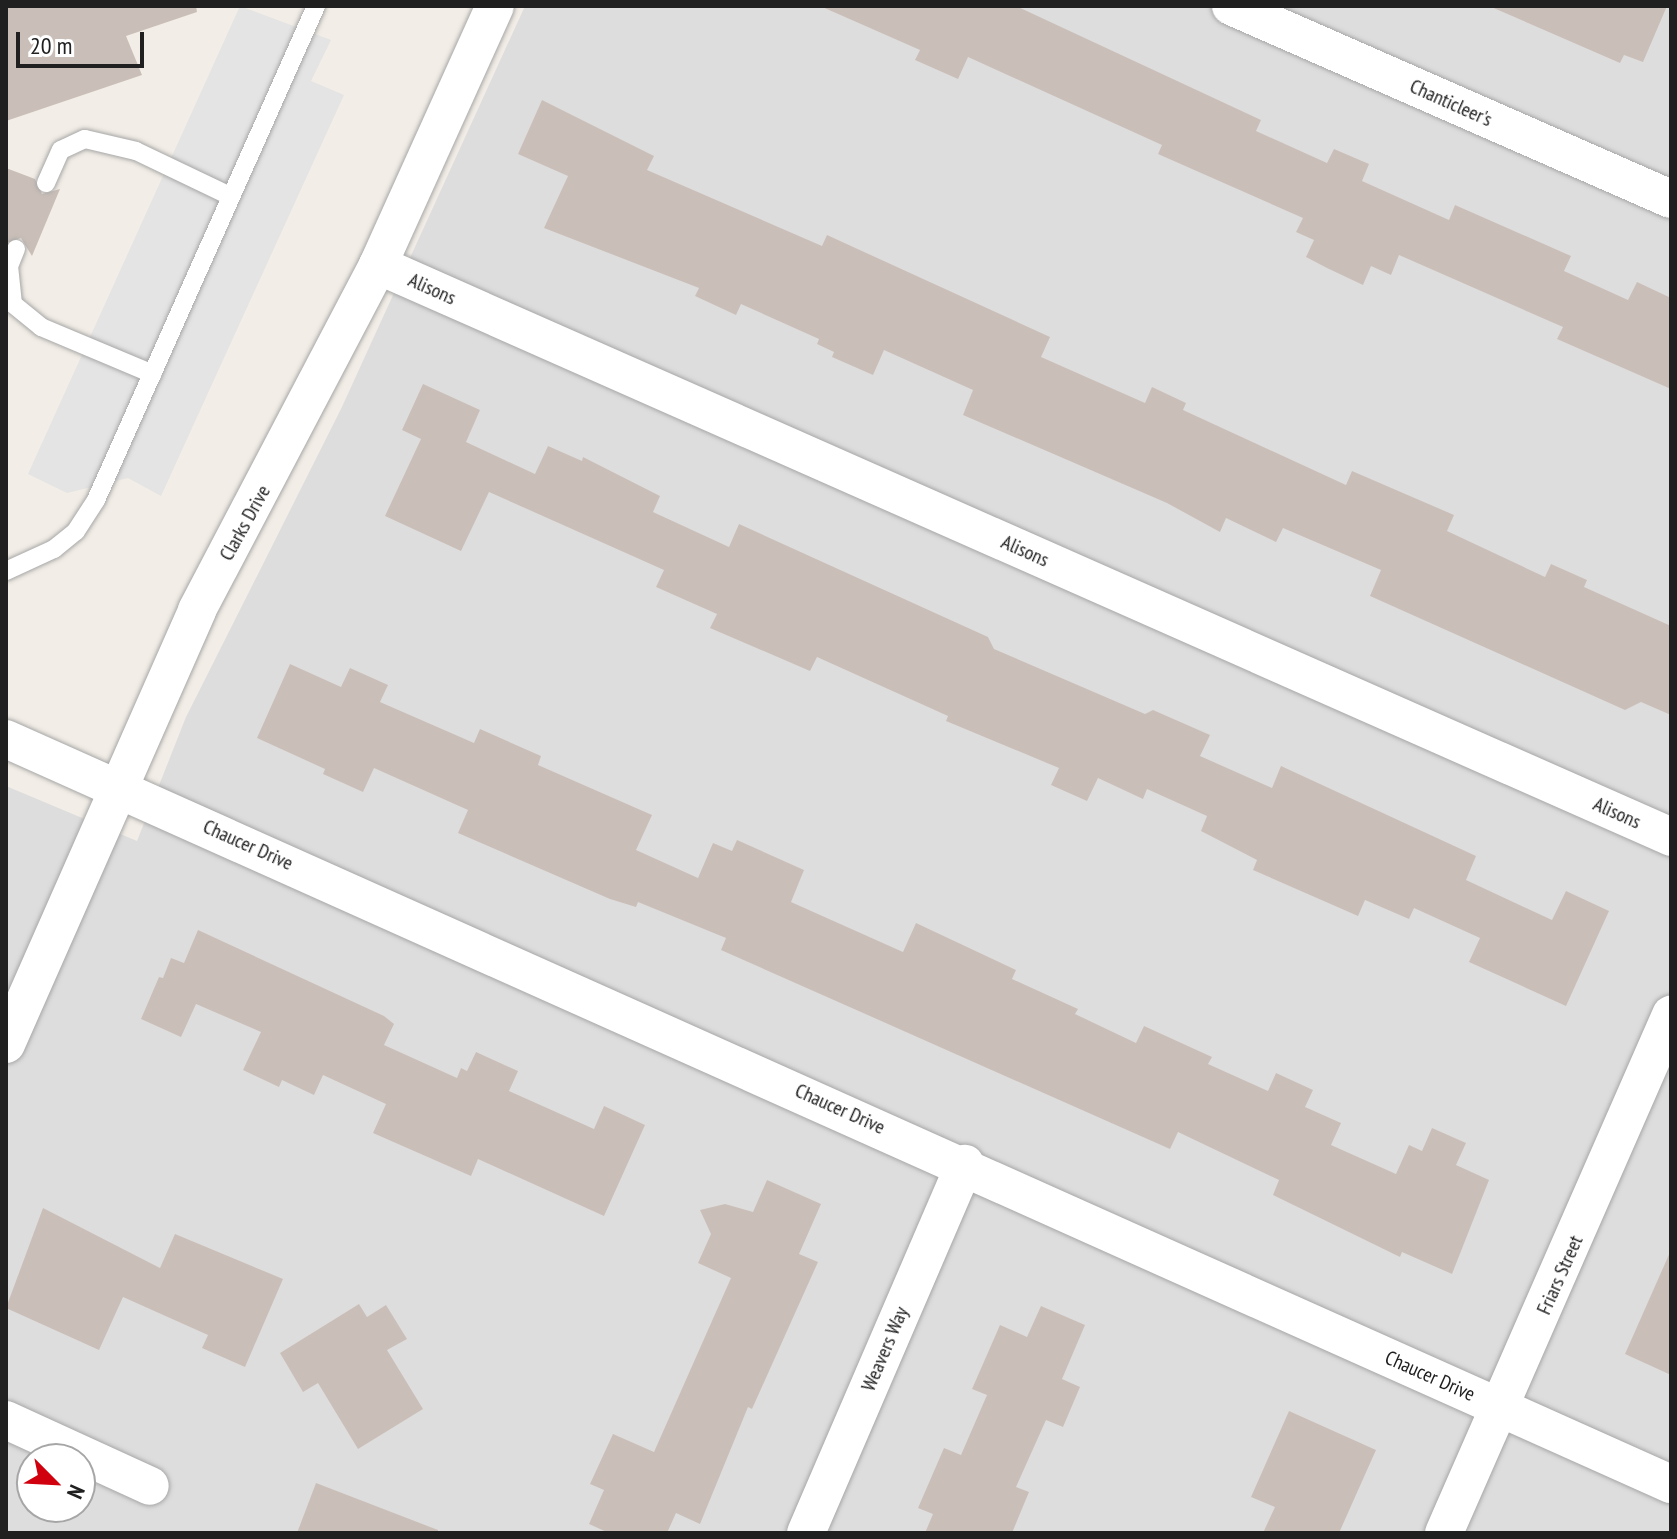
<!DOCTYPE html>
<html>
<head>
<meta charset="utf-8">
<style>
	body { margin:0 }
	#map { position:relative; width:1677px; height:1539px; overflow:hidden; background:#f2ede6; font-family:"PT Sans Narrow",sans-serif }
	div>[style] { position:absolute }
	.residential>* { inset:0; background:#dedddd }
	.parking>* { inset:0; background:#e4e4e4 }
	.building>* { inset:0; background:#cabfb8 }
	.roads { filter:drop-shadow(0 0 2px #a7a7a7) drop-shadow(0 0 2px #a7a7a7) }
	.lane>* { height:18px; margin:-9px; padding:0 9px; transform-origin:9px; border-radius:9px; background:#fff }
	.street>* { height:38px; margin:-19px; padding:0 19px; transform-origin:19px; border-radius:19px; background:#fff }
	span { translate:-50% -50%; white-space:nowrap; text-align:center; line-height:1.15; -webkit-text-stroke:6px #fff; paint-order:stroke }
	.street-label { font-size:20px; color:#202020 }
	.frame { position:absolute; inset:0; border:8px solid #202020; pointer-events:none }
	.north { position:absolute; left:16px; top:1443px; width:80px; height:80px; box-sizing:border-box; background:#fff; border:2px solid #a6a6a6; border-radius:50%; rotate:114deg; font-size:22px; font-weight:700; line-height:32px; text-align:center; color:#202020 }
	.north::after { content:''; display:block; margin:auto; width:28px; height:36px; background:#d0000e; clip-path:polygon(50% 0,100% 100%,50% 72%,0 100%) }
	.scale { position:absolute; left:16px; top:32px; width:128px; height:36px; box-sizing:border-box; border:4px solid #202020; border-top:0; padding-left:10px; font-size:24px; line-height:28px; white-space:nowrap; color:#202020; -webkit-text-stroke:6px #fff; paint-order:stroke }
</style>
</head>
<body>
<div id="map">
	<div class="residential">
		<div style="clip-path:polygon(evenodd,525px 6px,1671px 6px,1671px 1533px,6px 1533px,6px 786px,137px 841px,186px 717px,341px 409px,525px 6px,32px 1459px,80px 1459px,80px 1507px,32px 1507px,32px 1459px)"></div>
	</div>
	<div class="parking">
		<div style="clip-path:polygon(240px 6px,331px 40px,311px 81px,344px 95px,161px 496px,128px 478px,67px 493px,28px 474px)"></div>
	</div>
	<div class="building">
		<div style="clip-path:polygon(6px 6px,196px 6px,197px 12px,126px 36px,142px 75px,6px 121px)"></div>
		<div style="clip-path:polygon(820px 6px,1016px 6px,1261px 120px,1256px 131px,1327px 163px,1334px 149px,1369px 164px,1362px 181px,1449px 220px,1455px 205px,1571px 256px,1564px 271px,1628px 300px,1637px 282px,1671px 298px,1671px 389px,1557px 339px,1563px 327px,1399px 255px,1391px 275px,1371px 266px,1363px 285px,1327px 268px,1306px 257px,1314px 240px,1296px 232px,1303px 218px,1158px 154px,1162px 145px,968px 57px,958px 79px,915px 60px,920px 50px)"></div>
		<div style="clip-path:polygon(1489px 6px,1667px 6px,1643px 62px,1624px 55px,1620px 63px)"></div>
		<div style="clip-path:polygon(542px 100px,654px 156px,647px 170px,822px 246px,827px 235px,1050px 337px,1041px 357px,1145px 403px,1152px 387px,1186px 403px,1183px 410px,1346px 485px,1352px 471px,1454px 515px,1447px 531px,1545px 577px,1551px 564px,1587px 580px,1584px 587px,1671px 626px,1671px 715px,1641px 702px,1625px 710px,1370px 596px,1381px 570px,1283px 528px,1276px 542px,1226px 518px,1220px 532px,1167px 503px,963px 415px,973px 390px,884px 350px,873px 375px,832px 357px,834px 352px,817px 344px,819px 339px,741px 304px,736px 315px,695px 296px,699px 288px,544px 228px,568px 176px,518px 154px)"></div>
		<div style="clip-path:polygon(6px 168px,35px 179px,42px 194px,60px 189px,32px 256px,21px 238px,6px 243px)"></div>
		<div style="clip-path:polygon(423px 384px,480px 410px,466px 442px,535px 474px,548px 446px,582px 461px,583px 457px,660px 496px,653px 512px,729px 547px,739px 524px,988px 637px,994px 649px,1145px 714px,1153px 710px,1210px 735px,1200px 756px,1272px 788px,1281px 766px,1476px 856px,1466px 880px,1552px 920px,1566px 891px,1609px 911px,1566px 1006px,1469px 962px,1480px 938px,1414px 908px,1409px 919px,1365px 900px,1358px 916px,1253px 870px,1257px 860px,1201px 831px,1207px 816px,1147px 789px,1143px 799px,1098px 778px,1087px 801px,1051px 785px,1059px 768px,946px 721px,948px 716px,817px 657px,810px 671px,710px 628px,717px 614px,656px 587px,664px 570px,489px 492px,461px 551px,385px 516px,421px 439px,402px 430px)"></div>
		<div style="clip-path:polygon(290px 664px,341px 687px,350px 668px,388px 685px,380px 702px,474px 743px,480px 729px,541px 756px,538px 765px,652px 815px,636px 850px,698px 878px,713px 843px,732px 851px,737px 840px,804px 870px,791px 902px,903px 952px,916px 923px,1016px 970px,1012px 979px,1078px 1009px,1075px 1014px,1136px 1043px,1144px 1026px,1212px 1057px,1208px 1064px,1268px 1091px,1276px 1073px,1313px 1090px,1305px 1107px,1341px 1123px,1331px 1145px,1396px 1174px,1409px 1145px,1422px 1151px,1432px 1128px,1466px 1143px,1456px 1165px,1489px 1180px,1452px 1274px,1402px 1252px,1400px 1257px,1273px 1195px,1279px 1180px,1178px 1132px,1170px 1149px,721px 950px,726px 938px,638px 902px,636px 907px,610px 899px,458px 833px,468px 810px,374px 768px,363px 792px,323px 774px,325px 769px,257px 738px)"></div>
		<div style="clip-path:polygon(198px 930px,384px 1016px,394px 1024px,384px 1045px,457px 1078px,461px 1068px,467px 1071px,476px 1052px,518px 1071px,509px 1091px,594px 1129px,604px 1106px,645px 1125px,604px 1216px,478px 1159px,471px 1176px,373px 1133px,386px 1104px,323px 1075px,314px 1095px,282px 1080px,279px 1087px,243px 1070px,261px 1032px,196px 1004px,181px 1037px,141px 1019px,159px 977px,163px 978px,171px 958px,184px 963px)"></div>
		<div style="clip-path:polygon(767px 1180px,821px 1204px,799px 1254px,818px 1262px,752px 1409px,748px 1407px,700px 1524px,676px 1513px,667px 1533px,609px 1533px,589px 1524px,604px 1490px,590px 1484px,613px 1434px,654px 1452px,731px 1278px,698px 1263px,711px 1234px,700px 1210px,725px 1204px,753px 1212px)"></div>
		<div style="clip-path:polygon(43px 1208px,160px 1268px,175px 1234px,283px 1279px,245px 1367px,202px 1348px,208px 1335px,123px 1297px,99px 1350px,6px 1308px)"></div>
		<div style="clip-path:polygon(1671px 1250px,1671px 1375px,1625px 1354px)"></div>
		<div style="clip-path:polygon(359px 1304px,367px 1317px,386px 1305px,407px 1339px,387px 1350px,423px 1409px,358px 1449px,318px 1383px,303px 1392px,280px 1353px)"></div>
		<div style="clip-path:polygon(1041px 1306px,1085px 1325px,1062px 1379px,1080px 1387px,1063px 1427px,1046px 1420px,1016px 1487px,1029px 1492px,1012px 1533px,925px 1533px,933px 1514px,918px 1508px,944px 1448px,961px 1455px,987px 1395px,972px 1389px,1000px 1325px,1027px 1337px)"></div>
		<div style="clip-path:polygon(1289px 1411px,1376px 1450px,1339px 1533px,1263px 1533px,1275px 1507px,1251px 1497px)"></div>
		<div style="clip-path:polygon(316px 1483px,438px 1530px,438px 1533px,297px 1533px)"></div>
	</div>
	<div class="roads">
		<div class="lane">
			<div style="left:46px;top:183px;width:36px;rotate:-66deg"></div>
			<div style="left:61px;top:150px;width:26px;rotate:-25deg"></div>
			<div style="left:85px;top:139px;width:52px;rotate:13.2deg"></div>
			<div style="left:136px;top:151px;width:104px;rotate:25.6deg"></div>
			<div style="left:16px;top:249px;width:18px;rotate:112deg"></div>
			<div style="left:9px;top:266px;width:38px;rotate:84deg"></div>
			<div style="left:13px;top:304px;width:36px;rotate:39deg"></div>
			<div style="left:41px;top:327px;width:121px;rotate:22.8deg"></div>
			<div style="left:6px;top:571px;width:53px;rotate:-24.6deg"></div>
			<div style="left:54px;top:549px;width:28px;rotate:-39deg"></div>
			<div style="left:76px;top:531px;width:37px;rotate:-57deg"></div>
			<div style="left:96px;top:500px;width:541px;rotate:-65.99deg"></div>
		</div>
		<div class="street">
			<div style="left:1231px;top:6px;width:480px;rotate:23.7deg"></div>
			<div style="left:378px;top:265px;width:1414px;rotate:23.86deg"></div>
			<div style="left:6px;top:739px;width:1824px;rotate:24.11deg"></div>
			<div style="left:6px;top:1044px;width:474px;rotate:-66.2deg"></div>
			<div style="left:197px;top:610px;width:390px;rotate:-62.3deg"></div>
			<div style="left:378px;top:265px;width:284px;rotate:-65.7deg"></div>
			<div style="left:6px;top:1420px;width:158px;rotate:24.6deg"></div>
			<div style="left:806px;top:1533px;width:402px;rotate:-66.7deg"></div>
			<div style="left:1444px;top:1533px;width:566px;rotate:-66.34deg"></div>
		</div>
	</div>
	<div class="street-label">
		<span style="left:1451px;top:103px;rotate:24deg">Chanticleer's</span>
		<span style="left:432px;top:289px;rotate:24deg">Alisons</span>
		<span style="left:245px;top:523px;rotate:-61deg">Clarks Drive</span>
		<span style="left:1025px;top:551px;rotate:24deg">Alisons</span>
		<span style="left:1617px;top:813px;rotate:24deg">Alisons</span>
		<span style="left:248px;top:845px;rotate:24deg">Chaucer Drive</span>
		<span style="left:840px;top:1109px;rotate:24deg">Chaucer Drive</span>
		<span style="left:1560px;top:1275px;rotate:-66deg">Friars Street</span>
		<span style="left:885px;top:1349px;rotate:-67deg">Weavers Way</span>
		<span style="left:1430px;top:1376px;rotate:24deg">Chaucer Drive</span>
	</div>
	<div class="frame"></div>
	<div class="north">N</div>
	<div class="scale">20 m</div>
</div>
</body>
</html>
